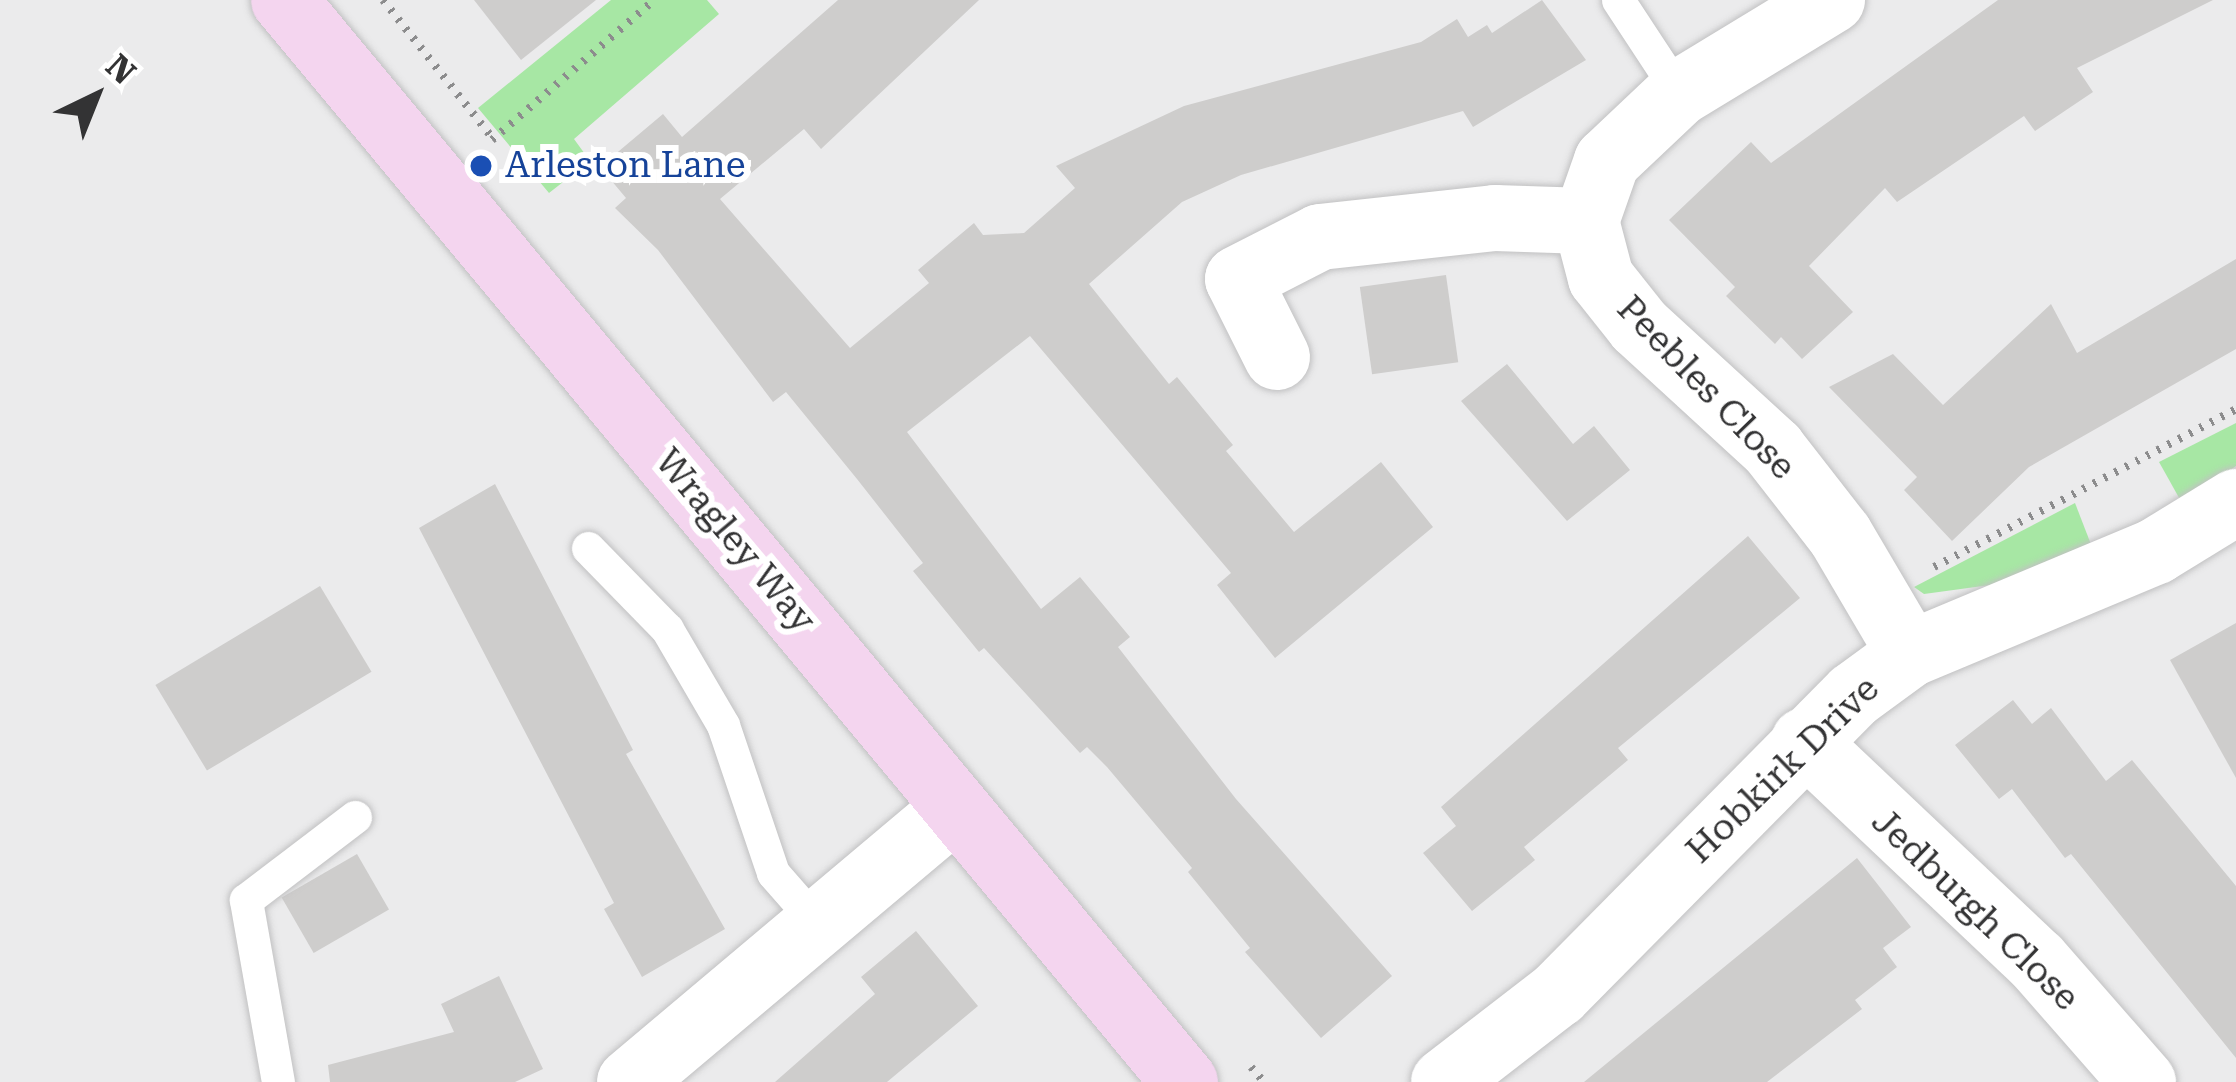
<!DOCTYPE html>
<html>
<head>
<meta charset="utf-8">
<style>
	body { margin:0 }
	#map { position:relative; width:2236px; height:1082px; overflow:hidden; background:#ebebec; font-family:"Roboto Serif",serif }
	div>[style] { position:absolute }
	.green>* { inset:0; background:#a7e7a4 }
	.building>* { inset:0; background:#cecdcc; transform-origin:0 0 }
	.path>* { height:8px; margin-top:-4px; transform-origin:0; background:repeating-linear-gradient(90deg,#8c8c8d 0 3px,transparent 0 12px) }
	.roads { filter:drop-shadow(0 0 3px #c1c1c2) drop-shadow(0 0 3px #c1c1c2) }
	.lane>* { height:33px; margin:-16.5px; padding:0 16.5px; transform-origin:16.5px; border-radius:16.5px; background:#fff }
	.street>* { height:66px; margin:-33px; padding:0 33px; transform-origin:33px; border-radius:33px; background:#fff }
	.secondary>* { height:66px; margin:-33px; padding:0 33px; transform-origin:33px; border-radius:33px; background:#f4d5ef }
	.dots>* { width:33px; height:33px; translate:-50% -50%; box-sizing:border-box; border:6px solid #fff; border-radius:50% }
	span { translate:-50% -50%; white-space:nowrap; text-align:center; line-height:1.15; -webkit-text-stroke:12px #fff; paint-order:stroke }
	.transit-label { font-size:36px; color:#164399 }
	.left { translate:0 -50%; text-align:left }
	.street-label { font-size:36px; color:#333334 }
	.north { position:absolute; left:36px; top:36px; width:120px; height:120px; -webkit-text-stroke:9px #fff; paint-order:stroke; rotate:43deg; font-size:33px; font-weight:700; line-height:48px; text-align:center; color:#333334 }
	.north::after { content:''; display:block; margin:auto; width:42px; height:54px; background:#333334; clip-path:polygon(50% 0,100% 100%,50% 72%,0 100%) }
</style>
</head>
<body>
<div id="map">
	<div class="green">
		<div style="clip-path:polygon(611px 0,707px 0,719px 14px,574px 139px,590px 161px,549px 193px,478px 108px)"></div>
		<div style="clip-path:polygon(2236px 423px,2236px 466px,2182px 503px,2159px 462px)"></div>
		<div style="clip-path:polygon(2075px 503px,2092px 547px,2005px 583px,1924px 594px,1914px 587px)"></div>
	</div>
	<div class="building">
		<div style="clip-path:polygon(474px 0,596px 0,521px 60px)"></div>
		<div style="clip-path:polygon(838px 0,979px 0,821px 149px,804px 129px,720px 199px,850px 348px,929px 283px,918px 270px,974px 223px,983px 235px,1024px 233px,1075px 188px,1056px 166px,1184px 106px,1421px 42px,1457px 19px,1468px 37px,1487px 25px,1492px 33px,1542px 0,1586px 60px,1473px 127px,1463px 111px,1241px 175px,1182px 202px,1089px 284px,1169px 384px,1177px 377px,1233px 445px,1226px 451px,1294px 532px,1381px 462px,1433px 527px,1275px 658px,1217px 585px,1231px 573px,1030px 336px,907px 432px,1041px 609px,1080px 577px,1130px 637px,1118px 647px,1236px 799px,1392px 976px,1321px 1038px,1245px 952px,1250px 948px,1188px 872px,1192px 868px,1107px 767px,1087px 747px,1080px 753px,984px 648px,979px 652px,913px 571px,923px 563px,857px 479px,786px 392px,773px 402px,658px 250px,615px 208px,626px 198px,600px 167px,663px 114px,682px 137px)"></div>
		<div style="clip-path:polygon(1998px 0,2213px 0,2077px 68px,2093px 92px,2035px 131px,2024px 116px,1897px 202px,1885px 188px,1809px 266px,1853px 312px,1802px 359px,1781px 337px,1775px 344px,1726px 296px,1735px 287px,1669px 220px,1751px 142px,1771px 163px)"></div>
		<div style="clip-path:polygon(2236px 259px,2236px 349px,2029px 467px,1952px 541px,1904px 490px,1917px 477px,1829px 387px,1893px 354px,1943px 405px,2051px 304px,2077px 353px)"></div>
		<div style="left:1446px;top:275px;width:88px;height:87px;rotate:82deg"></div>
		<div style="clip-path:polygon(1507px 364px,1573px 444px,1594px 426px,1630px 470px,1567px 521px,1461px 401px)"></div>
		<div style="clip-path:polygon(495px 484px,633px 750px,626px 754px,725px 929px,642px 977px,604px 909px,614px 903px,419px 528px)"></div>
		<div style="clip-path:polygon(1748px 536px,1800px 598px,1618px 748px,1628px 760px,1524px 847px,1535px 860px,1472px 911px,1423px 853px,1456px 826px,1441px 807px)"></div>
		<div style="left:320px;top:586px;width:100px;height:192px;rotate:59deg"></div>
		<div style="clip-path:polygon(2236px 623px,2236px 778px,2170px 660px)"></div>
		<div style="clip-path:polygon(2013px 700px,2032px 724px,2051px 708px,2106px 781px,2132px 760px,2236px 886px,2236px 1058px,2071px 854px,2065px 858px,2012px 789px,1999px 799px,1955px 745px)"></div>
		<div style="left:357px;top:854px;width:64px;height:87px;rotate:60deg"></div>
		<div style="clip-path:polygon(1857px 858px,1911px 927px,1883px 948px,1897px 967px,1855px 1000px,1862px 1009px,1767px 1082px,1584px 1082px)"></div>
		<div style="clip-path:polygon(916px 931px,978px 1006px,887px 1082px,775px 1082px,875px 994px,861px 977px)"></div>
		<div style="clip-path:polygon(499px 976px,543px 1069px,515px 1082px,330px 1082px,328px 1065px,454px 1032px,441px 1004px)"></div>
	</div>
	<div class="path">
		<div style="left:383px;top:0;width:179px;rotate:51.6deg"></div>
		<div style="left:492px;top:140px;width:214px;rotate:-40.8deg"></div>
		<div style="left:1934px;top:567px;width:341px;rotate:-27.6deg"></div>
		<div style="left:1251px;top:1067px;width:20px;rotate:49deg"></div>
	</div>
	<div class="roads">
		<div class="lane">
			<div style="left:1618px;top:0;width:111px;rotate:56.7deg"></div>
			<div style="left:588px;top:548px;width:113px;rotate:45.7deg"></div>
			<div style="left:667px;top:629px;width:111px;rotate:59.7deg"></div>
			<div style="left:723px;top:725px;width:156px;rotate:71.3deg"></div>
			<div style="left:773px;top:873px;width:65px;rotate:48.7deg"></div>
			<div style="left:278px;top:1082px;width:185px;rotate:-100deg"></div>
			<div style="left:246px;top:900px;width:137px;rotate:-37.3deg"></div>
		</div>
		<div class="street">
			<div style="left:1832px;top:0;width:179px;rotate:148.7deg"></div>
			<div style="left:1679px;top:93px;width:99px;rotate:136.6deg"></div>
			<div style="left:1607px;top:161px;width:64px;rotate:109.3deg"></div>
			<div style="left:1586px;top:221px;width:59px;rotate:75.3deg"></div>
			<div style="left:1601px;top:278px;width:61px;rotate:51.6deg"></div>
			<div style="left:1639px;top:326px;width:182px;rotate:42.5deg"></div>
			<div style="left:1773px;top:449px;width:109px;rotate:52.1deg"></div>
			<div style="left:1840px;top:535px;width:138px;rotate:59.5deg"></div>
			<div style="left:1277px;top:357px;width:87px;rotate:-116.6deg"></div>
			<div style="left:1238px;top:279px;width:92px;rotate:-27.1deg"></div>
			<div style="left:1320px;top:237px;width:176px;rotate:-6.2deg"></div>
			<div style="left:1495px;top:218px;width:91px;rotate:1.9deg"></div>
			<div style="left:1804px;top:741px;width:320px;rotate:43.4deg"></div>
			<div style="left:2037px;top:961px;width:161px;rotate:48.8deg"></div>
			<div style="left:630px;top:1082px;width:425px;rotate:-40.1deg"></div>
			<div style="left:1444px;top:1082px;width:144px;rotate:-37.7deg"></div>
			<div style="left:1558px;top:994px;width:421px;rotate:-45.3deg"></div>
			<div style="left:1854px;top:695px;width:69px;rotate:-36.2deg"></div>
			<div style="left:1910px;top:654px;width:267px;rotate:-22.7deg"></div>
			<div style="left:2156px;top:551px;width:94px;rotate:-31.5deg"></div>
		</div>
		<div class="secondary">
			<div style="left:284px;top:0;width:1408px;rotate:50.22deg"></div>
		</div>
	</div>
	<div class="dots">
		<div style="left:481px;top:166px;background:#1a4fb4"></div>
	</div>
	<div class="transit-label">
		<span class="left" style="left:505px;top:166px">Arleston Lane</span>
	</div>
	<div class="street-label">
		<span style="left:1706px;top:388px;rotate:46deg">Peebles Close</span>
		<span style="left:735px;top:541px;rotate:50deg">Wragley Way</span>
		<span style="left:1783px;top:770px;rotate:-44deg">Hobkirk Drive</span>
		<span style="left:1975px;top:910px;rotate:44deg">Jedburgh Close</span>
	</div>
	<div class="north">N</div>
</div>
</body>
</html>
